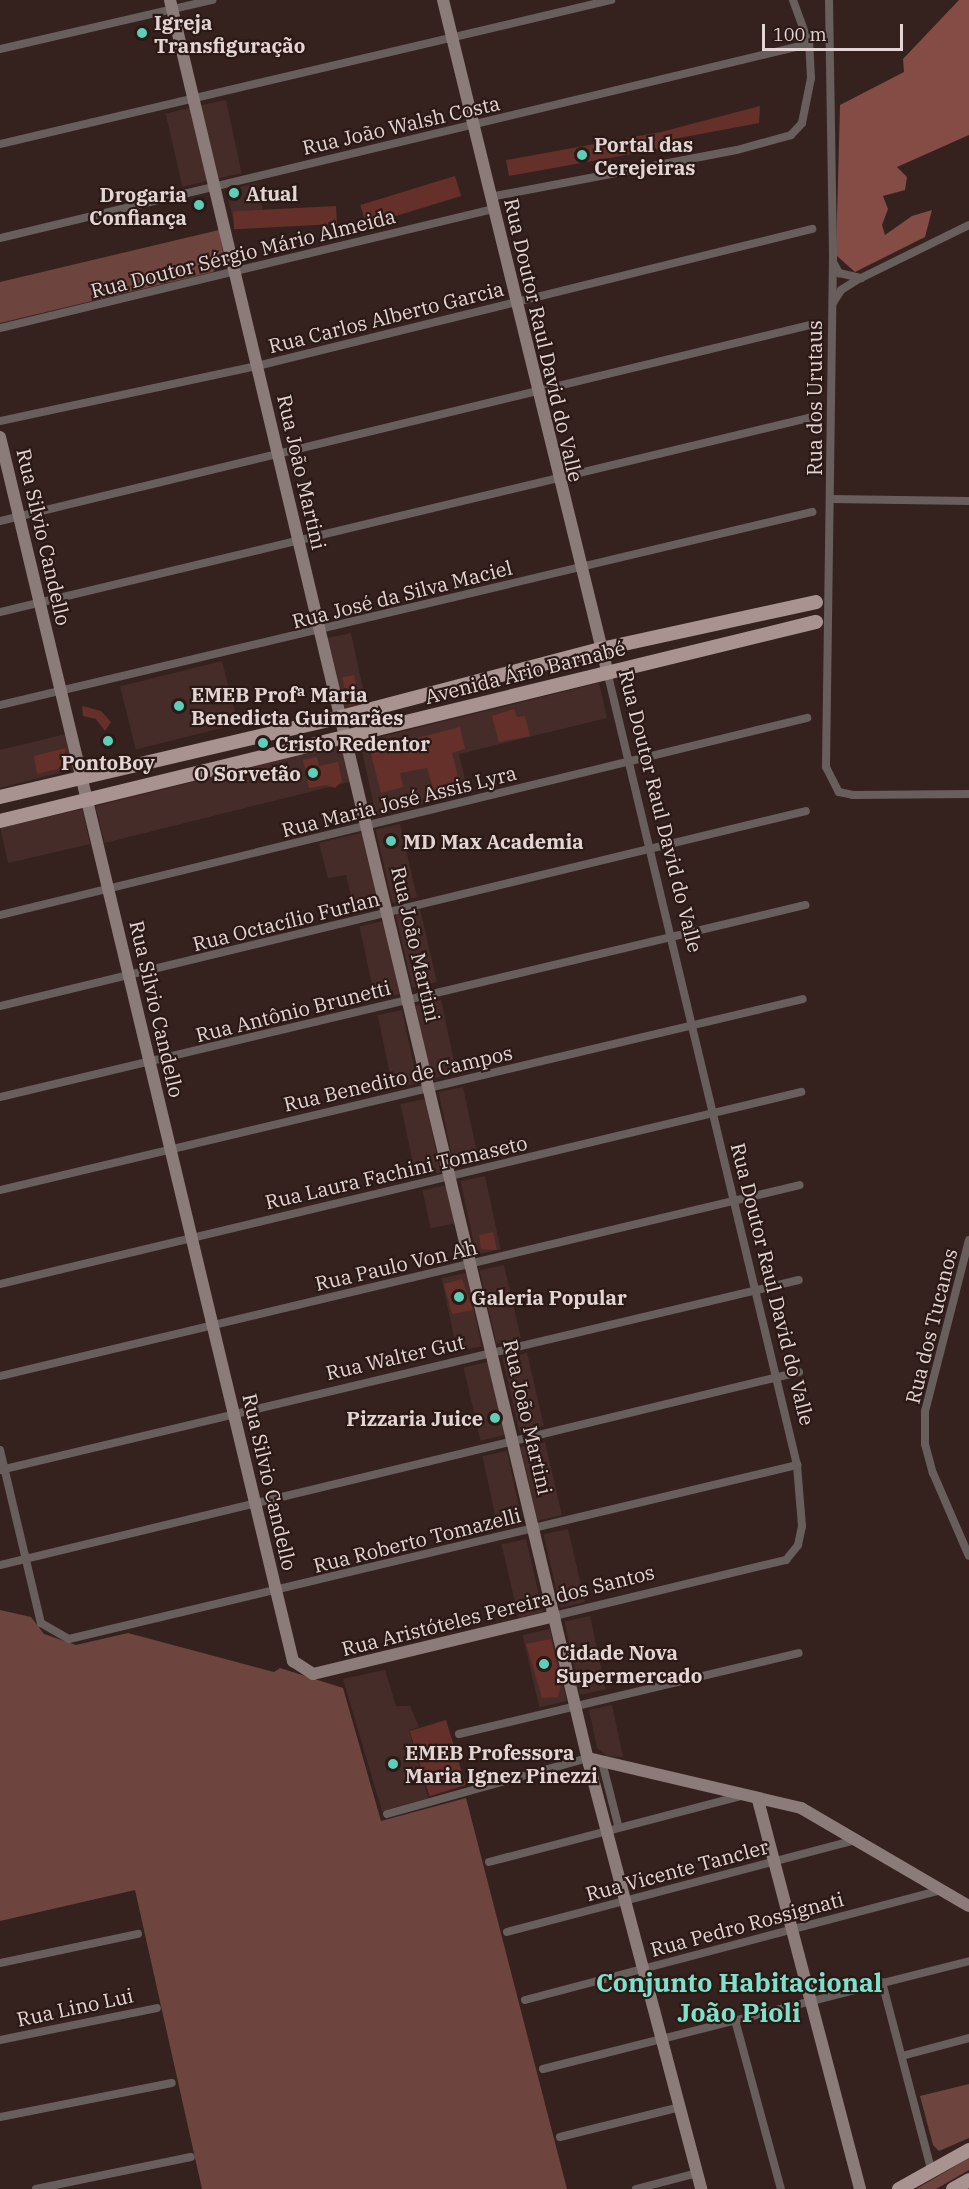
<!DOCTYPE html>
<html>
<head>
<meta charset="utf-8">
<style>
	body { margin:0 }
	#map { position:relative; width:969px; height:2189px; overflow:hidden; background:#35221f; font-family:"IBM Plex Serif",serif }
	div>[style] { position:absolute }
	.built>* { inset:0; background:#462c29; transform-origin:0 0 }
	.green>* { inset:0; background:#6e443e }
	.forest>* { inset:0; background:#854c45 }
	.building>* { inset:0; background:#66302a; transform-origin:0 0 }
	.street>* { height:8px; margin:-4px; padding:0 4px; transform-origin:4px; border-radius:4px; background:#685e5c }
	.secondary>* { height:12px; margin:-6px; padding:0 6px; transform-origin:6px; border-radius:6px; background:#8c7c79 }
	.primary>* { height:14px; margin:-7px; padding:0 7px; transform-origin:7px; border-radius:7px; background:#a89390 }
	.dots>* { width:16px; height:16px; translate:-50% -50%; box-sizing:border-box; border:3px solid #2b1916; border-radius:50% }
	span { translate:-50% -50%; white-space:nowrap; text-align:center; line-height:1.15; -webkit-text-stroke:4.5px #2b1916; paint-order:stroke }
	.poi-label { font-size:20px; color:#e2d5d3; font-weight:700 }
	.left { translate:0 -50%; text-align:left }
	.right { translate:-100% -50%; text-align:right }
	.street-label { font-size:20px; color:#e2d5d3 }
	.district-label { font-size:26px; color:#7de1cc; font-weight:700 }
	.scale { position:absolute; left:762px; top:24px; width:141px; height:27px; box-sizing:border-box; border:3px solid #e2d5d3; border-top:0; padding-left:8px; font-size:18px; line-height:21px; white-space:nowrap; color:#e2d5d3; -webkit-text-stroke:4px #2b1916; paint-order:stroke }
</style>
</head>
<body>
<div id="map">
	<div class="built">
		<div style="left:226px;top:100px;width:75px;height:26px;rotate:78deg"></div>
		<div style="left:190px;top:108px;width:75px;height:25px;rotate:77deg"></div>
		<div style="left:256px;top:183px;width:38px;height:31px;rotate:76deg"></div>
		<div style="left:351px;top:633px;width:75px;height:25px;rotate:78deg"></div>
		<div style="left:222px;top:661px;width:65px;height:105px;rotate:76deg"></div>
		<div style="clip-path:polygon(599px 683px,607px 718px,459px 754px,468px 792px,376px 815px,360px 742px)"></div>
		<div style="clip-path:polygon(66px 734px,74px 769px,0 788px,0 750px)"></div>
		<div style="left:341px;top:745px;width:38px;height:253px;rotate:76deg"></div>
		<div style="left:82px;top:809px;width:36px;height:84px;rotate:77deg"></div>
		<div style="left:400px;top:824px;width:75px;height:25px;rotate:77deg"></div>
		<div style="clip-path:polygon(365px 832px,381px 906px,355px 912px,346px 875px,328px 878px,319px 843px)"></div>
		<div style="left:420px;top:909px;width:75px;height:25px;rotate:77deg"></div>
		<div style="left:384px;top:921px;width:75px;height:25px;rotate:78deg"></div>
		<div style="left:441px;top:1000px;width:75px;height:26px;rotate:78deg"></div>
		<div style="left:402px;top:1010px;width:75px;height:25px;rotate:78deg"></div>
		<div style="left:463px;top:1087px;width:75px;height:25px;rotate:78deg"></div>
		<div style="left:425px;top:1099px;width:75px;height:25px;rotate:78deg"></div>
		<div style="left:485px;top:1176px;width:75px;height:25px;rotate:78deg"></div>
		<div style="left:447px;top:1185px;width:39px;height:25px;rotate:78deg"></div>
		<div style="left:504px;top:1265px;width:75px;height:25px;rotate:77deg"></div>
		<div style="left:466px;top:1273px;width:75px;height:25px;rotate:78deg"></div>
		<div style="left:527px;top:1353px;width:75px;height:25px;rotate:77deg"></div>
		<div style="left:488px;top:1362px;width:75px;height:25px;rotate:77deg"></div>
		<div style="left:545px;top:1442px;width:75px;height:25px;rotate:77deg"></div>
		<div style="left:507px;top:1451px;width:75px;height:25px;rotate:78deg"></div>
		<div style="left:568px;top:1529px;width:75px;height:25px;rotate:77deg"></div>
		<div style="left:526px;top:1539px;width:75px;height:25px;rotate:77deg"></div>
		<div style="left:590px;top:1616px;width:75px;height:26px;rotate:78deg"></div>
		<div style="left:550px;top:1629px;width:74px;height:28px;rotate:77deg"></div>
		<div style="clip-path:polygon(385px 1670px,396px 1706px,410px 1706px,419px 1727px,409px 1730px,428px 1798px,382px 1811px,343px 1679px)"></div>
		<div style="clip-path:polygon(612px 1705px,623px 1757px,607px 1756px,597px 1748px,589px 1710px)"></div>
	</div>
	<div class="green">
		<div style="clip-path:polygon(219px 230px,224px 258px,213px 272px,0 323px,0 282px)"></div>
		<div style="clip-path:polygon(0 1610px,31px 1617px,44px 1634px,76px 1645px,128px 1633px,274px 1672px,280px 1668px,343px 1688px,381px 1821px,466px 1798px,567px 2189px,202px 2189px,135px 1890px,0 1921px)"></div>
		<div style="clip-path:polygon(969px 2084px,969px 2138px,939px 2151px,933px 2145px,920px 2096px)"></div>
		<div style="clip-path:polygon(969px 2158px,969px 2170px,936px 2189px,916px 2189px)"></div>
	</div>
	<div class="forest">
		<div style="clip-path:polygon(959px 0,969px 0,969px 135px,897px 167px,907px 177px,905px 190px,883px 196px,888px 209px,882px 225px,885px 235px,912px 216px,932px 210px,925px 237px,855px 272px,836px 255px,840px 105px,904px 72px,903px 59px)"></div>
	</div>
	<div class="building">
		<div style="clip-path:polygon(760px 106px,759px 123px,658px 142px,659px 149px,509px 176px,506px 160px,661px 132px)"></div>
		<div style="left:455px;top:176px;width:21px;height:99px;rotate:73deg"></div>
		<div style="left:336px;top:206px;width:18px;height:103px;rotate:87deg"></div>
		<div style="left:354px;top:675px;width:29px;height:12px;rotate:78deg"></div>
		<div style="clip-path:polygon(82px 706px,101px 711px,111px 722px,105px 731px,96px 719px,83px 716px)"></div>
		<div style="clip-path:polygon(514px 709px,517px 717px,525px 716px,530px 736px,499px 742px,492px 716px)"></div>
		<div style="clip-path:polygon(460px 727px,465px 749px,452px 753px,461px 789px,435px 795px,427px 768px,400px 773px,403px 787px,381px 793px,370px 750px)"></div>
		<div style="clip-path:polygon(66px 748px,61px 768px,37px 774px,34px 756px)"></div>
		<div style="clip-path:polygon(317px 757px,319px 766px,338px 762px,342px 781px,335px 788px,326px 785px,309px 788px,303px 760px)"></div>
		<div style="clip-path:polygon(493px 1232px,497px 1250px,481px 1249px,479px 1235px)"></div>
		<div style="clip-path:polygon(462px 1279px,473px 1310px,452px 1314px,444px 1284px)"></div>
		<div style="clip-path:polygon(551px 1639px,561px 1684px,558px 1697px,542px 1698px,526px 1644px)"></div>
		<div style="left:446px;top:1720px;width:68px;height:38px;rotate:73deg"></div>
	</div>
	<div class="street">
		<div style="left:829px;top:0;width:257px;rotate:89.1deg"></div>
		<div style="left:833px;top:257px;width:510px;rotate:90.79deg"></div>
		<div style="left:826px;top:767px;width:28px;rotate:63deg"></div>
		<div style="left:839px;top:792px;width:14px;rotate:12deg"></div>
		<div style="left:853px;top:795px;width:116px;rotate:-0.5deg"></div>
		<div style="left:0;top:49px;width:218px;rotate:-13deg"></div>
		<div style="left:0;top:144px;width:628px;rotate:-13.26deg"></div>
		<div style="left:490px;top:197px;width:251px;rotate:-10.8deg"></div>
		<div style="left:737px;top:150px;width:56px;rotate:-15.5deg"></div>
		<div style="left:791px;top:135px;width:16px;rotate:-47deg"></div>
		<div style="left:802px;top:123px;width:46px;rotate:-78.7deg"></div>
		<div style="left:811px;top:78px;width:34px;rotate:-93deg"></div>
		<div style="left:809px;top:44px;width:47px;rotate:-110deg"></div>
		<div style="left:0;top:238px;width:832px;rotate:-13.49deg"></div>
		<div style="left:833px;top:262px;width:13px;rotate:61deg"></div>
		<div style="left:839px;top:273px;width:23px;rotate:13deg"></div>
		<div style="left:861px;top:278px;width:120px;rotate:-26.1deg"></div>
		<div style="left:833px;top:303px;width:15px;rotate:-58deg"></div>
		<div style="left:841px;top:290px;width:22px;rotate:-32deg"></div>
		<div style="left:0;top:328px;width:507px;rotate:-13.57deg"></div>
		<div style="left:0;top:421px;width:263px;rotate:-12.1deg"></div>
		<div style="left:257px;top:366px;width:572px;rotate:-13.87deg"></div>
		<div style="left:830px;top:499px;width:139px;rotate:0.8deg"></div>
		<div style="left:0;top:521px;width:837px;rotate:-13.6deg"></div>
		<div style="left:0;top:612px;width:835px;rotate:-13.5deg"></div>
		<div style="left:0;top:705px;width:835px;rotate:-13.37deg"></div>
		<div style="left:0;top:915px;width:831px;rotate:-13.72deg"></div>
		<div style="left:0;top:1006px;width:829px;rotate:-13.6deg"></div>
		<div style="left:0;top:1097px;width:828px;rotate:-13.41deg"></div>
		<div style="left:0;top:1190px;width:825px;rotate:-13.38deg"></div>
		<div style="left:969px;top:1240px;width:177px;rotate:104.4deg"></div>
		<div style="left:925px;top:1411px;width:33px;rotate:90deg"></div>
		<div style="left:925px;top:1444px;width:30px;rotate:75deg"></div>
		<div style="left:933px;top:1473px;width:90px;rotate:66.6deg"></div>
		<div style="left:0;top:1284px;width:824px;rotate:-13.48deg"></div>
		<div style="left:0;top:1376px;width:822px;rotate:-13.43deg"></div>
		<div style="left:0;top:1450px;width:178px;rotate:76.7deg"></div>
		<div style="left:41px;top:1623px;width:32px;rotate:30deg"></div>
		<div style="left:69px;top:1639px;width:749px;rotate:-13.44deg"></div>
		<div style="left:0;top:1470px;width:821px;rotate:-13.38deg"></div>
		<div style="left:0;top:1565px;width:822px;rotate:-13.58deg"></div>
		<div style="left:554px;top:1616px;width:239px;rotate:-13.6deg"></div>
		<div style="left:786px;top:1560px;width:19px;rotate:-51deg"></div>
		<div style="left:798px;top:1545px;width:19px;rotate:-78deg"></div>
		<div style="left:802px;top:1526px;width:61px;rotate:-94.7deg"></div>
		<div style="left:797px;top:1465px;width:816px;rotate:-103.46deg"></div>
		<div style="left:459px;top:1734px;width:349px;rotate:-13.4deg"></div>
		<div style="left:602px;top:1762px;width:65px;rotate:75.7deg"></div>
		<div style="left:387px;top:1814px;width:209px;rotate:-15.6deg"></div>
		<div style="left:489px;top:1862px;width:260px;rotate:-14.7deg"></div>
		<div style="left:507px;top:1932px;width:361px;rotate:-14.8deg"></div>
		<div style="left:0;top:1963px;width:141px;rotate:-11.9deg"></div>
		<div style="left:882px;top:1982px;width:193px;rotate:75.3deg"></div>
		<div style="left:525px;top:2000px;width:431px;rotate:-14.8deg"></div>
		<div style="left:735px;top:2020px;width:175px;rotate:74.8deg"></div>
		<div style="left:0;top:2040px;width:160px;rotate:-11.5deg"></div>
		<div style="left:902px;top:2056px;width:69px;rotate:-15deg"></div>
		<div style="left:543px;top:2069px;width:439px;rotate:-14.2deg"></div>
		<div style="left:0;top:2117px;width:175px;rotate:-11.2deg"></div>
		<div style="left:560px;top:2137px;width:124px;rotate:-14deg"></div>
		<div style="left:36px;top:2189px;width:158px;rotate:-11.7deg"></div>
		<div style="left:636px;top:2189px;width:63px;rotate:-14.7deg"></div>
	</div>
	<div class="secondary">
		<div style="left:170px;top:0;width:1813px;rotate:76.64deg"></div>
		<div style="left:589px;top:1764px;width:440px;rotate:75.2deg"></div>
		<div style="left:443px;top:0;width:690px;rotate:76.25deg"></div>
		<div style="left:0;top:437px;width:1259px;rotate:76.54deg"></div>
		<div style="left:293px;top:1661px;width:24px;rotate:33deg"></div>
		<div style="left:313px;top:1674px;width:248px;rotate:-13.5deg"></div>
		<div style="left:588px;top:1758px;width:219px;rotate:13.2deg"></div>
		<div style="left:801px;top:1808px;width:194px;rotate:30.3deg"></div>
		<div style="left:758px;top:1800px;width:402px;rotate:75.3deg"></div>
	</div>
	<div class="primary">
		<div style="left:0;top:797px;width:350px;rotate:-13.2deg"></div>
		<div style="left:341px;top:717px;width:269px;rotate:-14.7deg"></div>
		<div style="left:601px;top:649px;width:220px;rotate:-12.3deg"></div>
		<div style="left:0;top:821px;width:840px;rotate:-13.71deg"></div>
		<div style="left:899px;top:2189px;width:80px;rotate:-29.1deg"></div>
		<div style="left:953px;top:2189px;width:18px;rotate:-29deg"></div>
	</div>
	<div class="dots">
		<div style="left:142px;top:33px;background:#5eceb8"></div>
		<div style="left:582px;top:155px;background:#5eceb8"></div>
		<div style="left:234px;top:193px;background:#5eceb8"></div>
		<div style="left:199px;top:205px;background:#5eceb8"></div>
		<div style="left:179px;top:706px;background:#5eceb8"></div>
		<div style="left:108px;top:741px;background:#5eceb8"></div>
		<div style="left:263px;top:743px;background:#5eceb8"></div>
		<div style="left:313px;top:773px;background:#5eceb8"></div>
		<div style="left:391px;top:841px;background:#5eceb8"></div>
		<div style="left:459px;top:1297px;background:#5eceb8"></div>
		<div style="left:495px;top:1418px;background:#5eceb8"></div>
		<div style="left:544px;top:1664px;background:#5eceb8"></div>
		<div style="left:393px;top:1764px;background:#5eceb8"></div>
	</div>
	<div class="poi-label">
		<span class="left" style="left:154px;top:34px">Igreja<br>Transfiguração</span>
		<span class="left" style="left:594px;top:156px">Portal das<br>Cerejeiras</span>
		<span class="left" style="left:246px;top:193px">Atual</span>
		<span class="right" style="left:187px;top:206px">Drogaria<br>Confiança</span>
		<span class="left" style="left:191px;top:706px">EMEB Profª Maria<br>Benedicta Guimarães</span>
		<span class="left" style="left:275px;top:743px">Cristo Redentor</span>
		<span style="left:108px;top:762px">PontoBoy</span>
		<span class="right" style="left:301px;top:773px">O Sorvetão</span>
		<span class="left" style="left:403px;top:841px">MD Max Academia</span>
		<span class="left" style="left:471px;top:1297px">Galeria Popular</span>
		<span class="right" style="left:483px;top:1418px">Pizzaria Juice</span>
		<span class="left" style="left:556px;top:1664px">Cidade Nova<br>Supermercado</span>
		<span class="left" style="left:405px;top:1764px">EMEB Professora<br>Maria Ignez Pinezzi</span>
	</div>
	<div class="street-label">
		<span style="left:401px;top:125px;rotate:-13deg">Rua João Walsh Costa</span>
		<span style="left:243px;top:253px;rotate:-14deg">Rua Doutor Sérgio Mário Almeida</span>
		<span style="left:386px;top:317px;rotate:-14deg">Rua Carlos Alberto Garcia</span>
		<span style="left:544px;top:340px;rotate:77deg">Rua Doutor Raul David do Valle</span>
		<span style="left:814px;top:398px;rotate:-90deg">Rua dos Urutaus</span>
		<span style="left:302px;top:472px;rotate:77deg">Rua João Martini</span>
		<span style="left:44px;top:537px;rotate:77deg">Rua Silvio Candello</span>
		<span style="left:402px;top:594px;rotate:-14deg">Rua José da Silva Maciel</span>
		<span style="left:525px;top:672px;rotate:-14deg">Avenida Ário Barnabé</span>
		<span style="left:399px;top:801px;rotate:-14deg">Rua Maria José Assis Lyra</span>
		<span style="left:661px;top:811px;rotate:76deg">Rua Doutor Raul David do Valle</span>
		<span style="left:286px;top:921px;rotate:-14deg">Rua Octacílio Furlan</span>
		<span style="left:416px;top:944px;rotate:77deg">Rua João Martini</span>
		<span style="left:157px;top:1009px;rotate:77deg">Rua Silvio Candello</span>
		<span style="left:293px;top:1011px;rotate:-14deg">Rua Antônio Brunetti</span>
		<span style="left:398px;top:1078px;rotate:-13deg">Rua Benedito de Campos</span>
		<span style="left:396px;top:1172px;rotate:-13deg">Rua Laura Fachini Tomaseto</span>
		<span style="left:396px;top:1265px;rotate:-13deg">Rua Paulo Von Ah</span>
		<span style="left:773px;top:1284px;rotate:76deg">Rua Doutor Raul David do Valle</span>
		<span style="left:931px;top:1326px;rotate:-76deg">Rua dos Tucanos</span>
		<span style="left:395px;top:1357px;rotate:-13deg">Rua Walter Gut</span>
		<span style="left:528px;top:1417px;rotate:77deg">Rua João Martini</span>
		<span style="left:270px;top:1482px;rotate:77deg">Rua Silvio Candello</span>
		<span style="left:417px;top:1540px;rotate:-14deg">Rua Roberto Tomazelli</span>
		<span style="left:498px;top:1610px;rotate:-14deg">Rua Aristóteles Pereira dos Santos</span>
		<span style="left:677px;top:1870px;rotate:-15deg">Rua Vicente Tancler</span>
		<span style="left:747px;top:1924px;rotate:-15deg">Rua Pedro Rossignati</span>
		<span style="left:75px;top:2007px;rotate:-12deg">Rua Lino Lui</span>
	</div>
	<div class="district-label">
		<span style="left:739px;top:1998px">Conjunto Habitacional<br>João Pioli</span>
	</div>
	<div class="scale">100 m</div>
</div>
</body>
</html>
